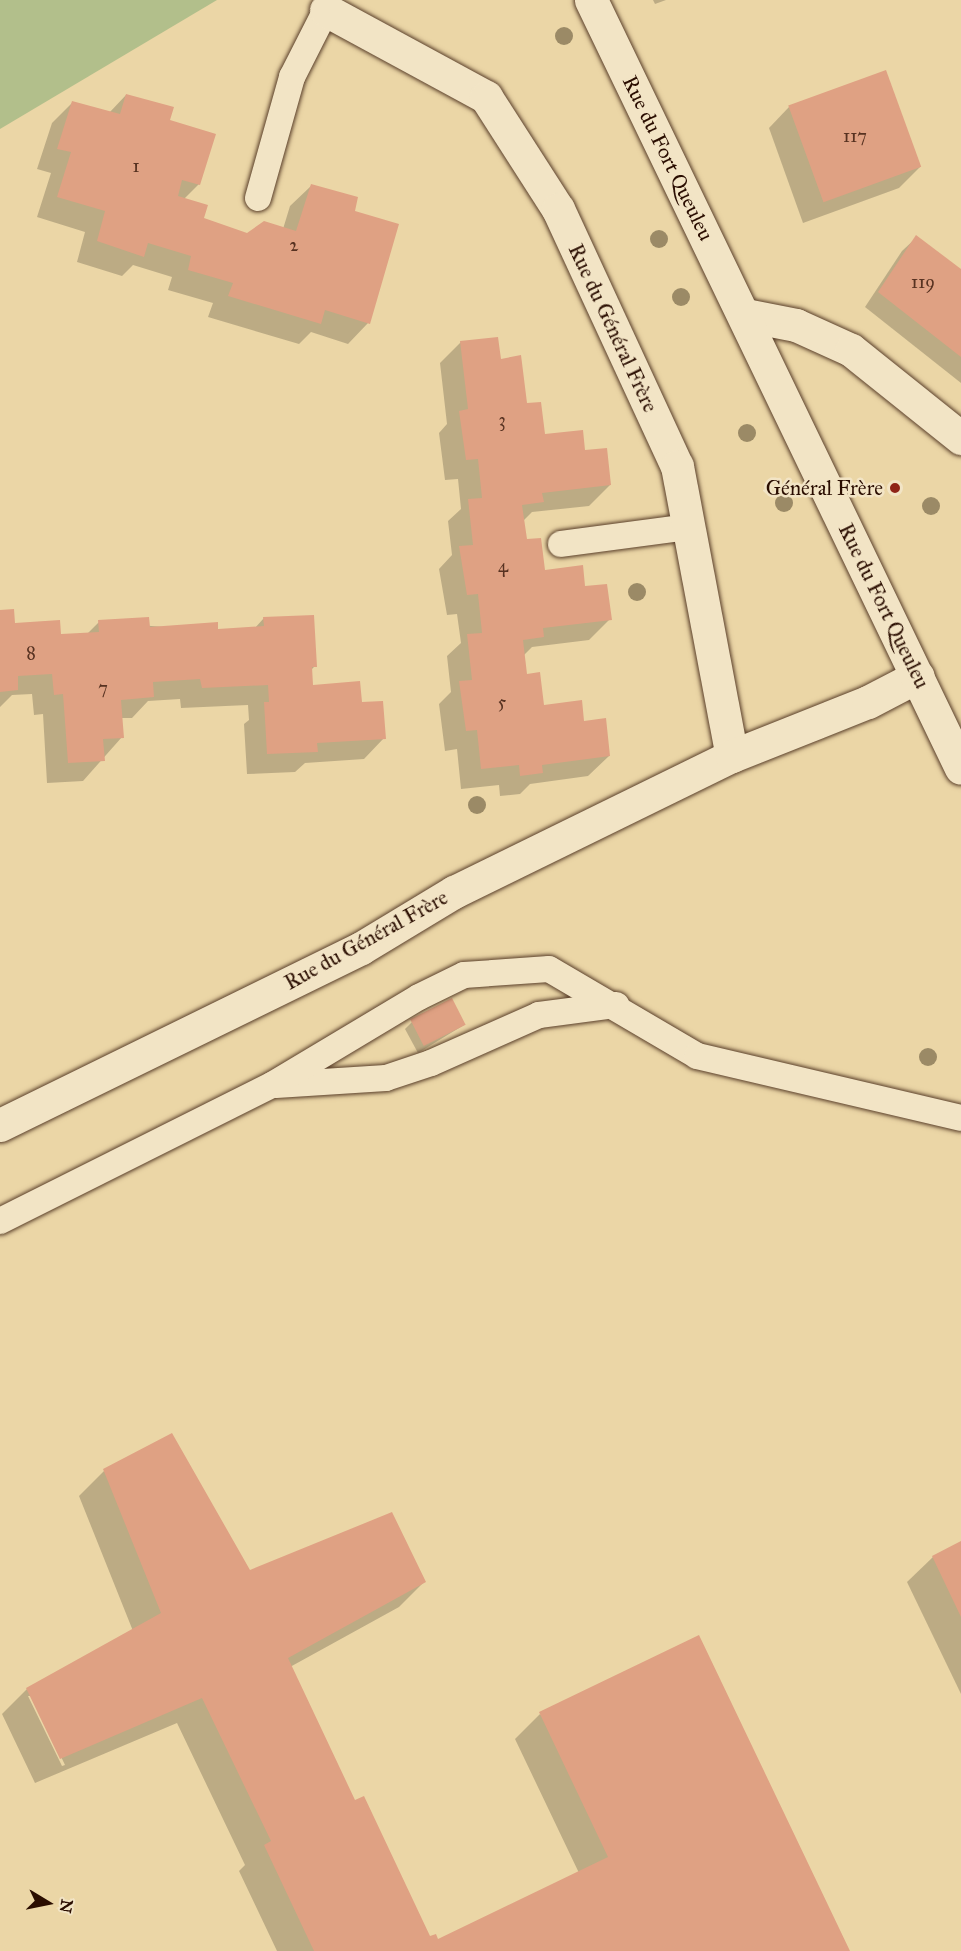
<!DOCTYPE html>
<html>
<head>
<meta charset="utf-8">
<style>
	body { margin:0 }
	#map { position:relative; width:961px; height:1951px; overflow:hidden; background:#ebd6a6; font-family:"IM FELL Great Primer",serif }
	div>[style] { position:absolute }
	.green>* { inset:0; background:#b2bf8b }
	.shadow>* { inset:0; background:#0003 }
	.building>* { inset:0; background:#dfa183; transform-origin:0 0 }
	.roads { filter:drop-shadow(0 0 2px #5a3f2a) drop-shadow(0 0 2px #5a3f2a) }
	.lane>* { height:26px; margin:-13px; padding:0 13px; transform-origin:13px; border-radius:13px; background:#f2e4c5 }
	.street>* { height:33px; margin:-16.5px; padding:0 16.5px; transform-origin:16.5px; border-radius:16.5px; background:#f2e4c5 }
	.secondary>* { height:33px; margin:-16.5px; padding:0 16.5px; transform-origin:16.5px; border-radius:16.5px; background:#f2e4c5 }
	.trees>* { width:18px; height:18px; margin:-9px; border-radius:50%; background:#9b8a66 }
	.dots>* { width:16px; height:16px; translate:-50% -50%; box-sizing:border-box; border:3px solid #f2e4c5; border-radius:50% }
	span { translate:-50% -50%; white-space:nowrap; text-align:center; line-height:1.15; -webkit-text-stroke:5px #f2e4c5; paint-order:stroke }
	.number-label { font-size:18px; color:#573221 }
	.number-label span { -webkit-text-stroke-width:0 }
	.street-label { font-size:21px; color:#2a0d00 }
	.poi-label { font-size:21px; color:#2a0d00 }
	.right { translate:-100% -50%; text-align:right }
	.north { position:absolute; left:18px; top:1873px; width:60px; height:60px; -webkit-text-stroke:4px #f2e4c5; paint-order:stroke; rotate:100deg; font-size:16px; font-weight:700; line-height:24px; text-align:center; color:#2a0d00 }
	.north::after { content:''; display:block; margin:auto; width:21px; height:27px; background:#2a0d00; clip-path:polygon(50% 0,100% 100%,50% 72%,0 100%) }
</style>
</head>
<body>
<div id="map">
	<div class="green">
		<div style="clip-path:polygon(0 0,217px 0,0 129px)"></div>
	</div>
	<div class="shadow">
		<div style="clip-path:polygon(653px 0,666px 0,655px 4px)"></div>
		<div style="clip-path:polygon(126px 95px,168px 122px,199px 184px,183px 200px,202px 219px,247px 235px,283px 229px,290px 206px,311px 186px,353px 212px,368px 323px,348px 344px,311px 332px,299px 344px,208px 317px,213px 303px,168px 290px,172px 277px,133px 265px,122px 276px,77px 262px,85px 232px,37px 217px,51px 173px,37px 169px,52px 123px,73px 102px,109px 113px)"></div>
		<div style="clip-path:polygon(789px 107px,920px 167px,899px 188px,803px 223px,769px 128px)"></div>
		<div style="clip-path:polygon(917px 237px,961px 271px,961px 383px,865px 307px,902px 251px)"></div>
		<div style="clip-path:polygon(461px 342px,499px 360px,544px 436px,584px 452px,610px 485px,589px 506px,532px 512px,523px 521px,525px 540px,543px 572px,584px 588px,610px 619px,589px 640px,532px 647px,523px 656px,526px 676px,543px 707px,583px 723px,609px 756px,588px 776px,530px 784px,520px 794px,500px 796px,499px 785px,461px 789px,457px 749px,445px 751px,439px 704px,451px 692px,447px 656px,461px 643px,457px 614px,447px 615px,439px 569px,452px 555px,448px 521px,461px 509px,458px 479px,445px 480px,439px 433px,447px 424px,440px 363px)"></div>
		<div style="clip-path:polygon(0 612px,14px 624px,60px 636px,86px 635px,99px 622px,217px 631px,254px 629px,264px 618px,315px 666px,311px 670px,312px 686px,360px 704px,384px 738px,364px 759px,305px 763px,295px 772px,247px 774px,244px 724px,249px 720px,248px 705px,181px 708px,180px 699px,148px 701px,132px 718px,121px 718px,122px 737px,83px 781px,47px 783px,43px 714px,34px 715px,32px 694px,12px 695px,0 707px)"></div>
		<div style="clip-path:polygon(412px 1022px,464px 1025px,418px 1053px,405px 1029px)"></div>
		<div style="clip-path:polygon(evenodd,104px 1471px,249px 1572px,424px 1582px,399px 1607px,290px 1667px,354px 1802px,430px 1938px,437px 1941px,579px 1873px,515px 1739px,540px 1714px,849px 1951px,277px 1951px,239px 1871px,245px 1865px,177px 1723px,35px 1783px,2px 1714px,27px 1689px,133px 1631px,79px 1496px,104px 1471px,28px 1696px,32px 1696px,65px 1765px,62px 1766px,28px 1696px)"></div>
		<div style="clip-path:polygon(961px 1543px,961px 1694px,907px 1582px,933px 1557px)"></div>
	</div>
	<div class="building">
		<div style="left:886px;top:70px;width:103px;height:104px;rotate:70deg"></div>
		<div style="clip-path:polygon(126px 94px,174px 107px,170px 120px,216px 134px,200px 185px,182px 180px,178px 196px,208px 205px,204px 218px,247px 233px,264px 221px,296px 231px,311px 184px,358px 197px,355px 211px,399px 224px,370px 324px,325px 310px,321px 324px,228px 296px,233px 283px,188px 270px,191px 256px,148px 243px,144px 257px,97px 241px,105px 211px,57px 197px,71px 152px,57px 149px,72px 101px,120px 114px)"></div>
		<div style="clip-path:polygon(916px 235px,961px 269px,961px 357px,878px 292px)"></div>
		<div style="clip-path:polygon(498px 337px,501px 359px,521px 355px,527px 403px,541px 402px,545px 434px,583px 430px,585px 450px,607px 448px,611px 485px,542px 493px,544px 502px,522px 505px,527px 539px,541px 538px,545px 570px,583px 565px,585px 586px,607px 584px,612px 620px,543px 628px,544px 637px,523px 640px,527px 674px,540px 672px,544px 705px,582px 700px,584px 721px,606px 718px,610px 756px,542px 765px,543px 773px,520px 776px,519px 765px,481px 769px,477px 730px,466px 731px,459px 681px,472px 680px,467px 634px,482px 633px,478px 594px,467px 595px,459px 546px,473px 545px,468px 499px,482px 498px,478px 459px,466px 460px,459px 411px,468px 409px,460px 341px)"></div>
		<div style="clip-path:polygon(14px 609px,15px 623px,60px 620px,61px 634px,99px 632px,98px 620px,149px 617px,150px 627px,218px 622px,218px 629px,264px 626px,263px 617px,314px 615px,317px 667px,312px 667px,313px 685px,360px 681px,362px 702px,383px 701px,386px 739px,317px 743px,318px 752px,267px 754px,264px 702px,269px 702px,268px 685px,202px 688px,200px 679px,153px 682px,154px 697px,121px 700px,124px 738px,103px 739px,105px 761px,68px 763px,63px 694px,54px 695px,52px 674px,18px 676px,18px 690px,0 692px,0 610px)"></div>
		<div style="left:452px;top:998px;width:30px;height:47px;rotate:63deg"></div>
		<div style="clip-path:polygon(172px 1433px,250px 1570px,392px 1512px,426px 1582px,288px 1658px,355px 1800px,364px 1796px,430px 1936px,436px 1934px,438px 1939px,608px 1857px,539px 1712px,699px 1635px,850px 1951px,314px 1951px,264px 1845px,271px 1841px,202px 1698px,60px 1759px,26px 1688px,161px 1613px,103px 1469px)"></div>
		<div style="clip-path:polygon(961px 1541px,961px 1617px,932px 1556px)"></div>
	</div>
	<div class="roads">
		<div class="lane">
			<div style="left:258px;top:198px;width:126px;rotate:-74.3deg"></div>
			<div style="left:292px;top:77px;width:75px;rotate:-63.1deg"></div>
			<div style="left:561px;top:544px;width:128px;rotate:-7.6deg"></div>
			<div style="left:276px;top:1085px;width:110px;rotate:-3.6deg"></div>
			<div style="left:386px;top:1078px;width:47px;rotate:-18.4deg"></div>
			<div style="left:431px;top:1063px;width:118px;rotate:-24deg"></div>
			<div style="left:539px;top:1015px;width:78px;rotate:-7.4deg"></div>
			<div style="left:0;top:1221px;width:304px;rotate:-26.6deg"></div>
			<div style="left:272px;top:1085px;width:171px;rotate:-30.9deg"></div>
			<div style="left:419px;top:997px;width:50px;rotate:-26.1deg"></div>
			<div style="left:464px;top:975px;width:85px;rotate:-4deg"></div>
			<div style="left:549px;top:969px;width:172px;rotate:30.4deg"></div>
			<div style="left:697px;top:1056px;width:271px;rotate:13.2deg"></div>
		</div>
		<div class="street">
			<div style="left:326px;top:10px;width:182px;rotate:28.5deg"></div>
			<div style="left:486px;top:97px;width:133px;rotate:57.3deg"></div>
			<div style="left:558px;top:209px;width:283px;rotate:65.2deg"></div>
			<div style="left:677px;top:466px;width:295px;rotate:79.3deg"></div>
			<div style="left:745px;top:315px;width:52px;rotate:11.1deg"></div>
			<div style="left:796px;top:325px;width:60px;rotate:24.4deg"></div>
			<div style="left:851px;top:350px;width:141px;rotate:38.7deg"></div>
			<div style="left:0;top:1125px;width:402px;rotate:-26.1deg"></div>
			<div style="left:361px;top:948px;width:109px;rotate:-31.1deg"></div>
			<div style="left:454px;top:892px;width:309px;rotate:-26.1deg"></div>
			<div style="left:732px;top:756px;width:146px;rotate:-21.7deg"></div>
			<div style="left:868px;top:702px;width:56px;rotate:-27.5deg"></div>
		</div>
		<div class="secondary">
			<div style="left:591px;top:0;width:852px;rotate:64.28deg"></div>
		</div>
	</div>
	<div class="trees">
		<div style="left:564px;top:36px"></div>
		<div style="left:659px;top:239px"></div>
		<div style="left:681px;top:297px"></div>
		<div style="left:747px;top:433px"></div>
		<div style="left:784px;top:503px"></div>
		<div style="left:931px;top:506px"></div>
		<div style="left:637px;top:592px"></div>
		<div style="left:477px;top:805px"></div>
		<div style="left:928px;top:1057px"></div>
	</div>
	<div class="dots">
		<div style="left:895px;top:488px;background:#8f2418"></div>
	</div>
	<div class="number-label">
		<span style="left:855px;top:136px">117</span>
		<span style="left:136px;top:166px">1</span>
		<span style="left:294px;top:245px">2</span>
		<span style="left:923px;top:282px">119</span>
		<span style="left:502px;top:420px">3</span>
		<span style="left:503px;top:566px">4</span>
		<span style="left:31px;top:653px">8</span>
		<span style="left:103px;top:688px">7</span>
		<span style="left:502px;top:702px">5</span>
	</div>
	<div class="street-label">
		<span style="left:668px;top:158px;rotate:64deg">Rue du Fort Queuleu</span>
		<span style="left:613px;top:328px;rotate:65deg">Rue du Général Frère</span>
		<span style="left:884px;top:606px;rotate:64deg">Rue du Fort Queuleu</span>
		<span style="left:366px;top:940px;rotate:-29deg">Rue du Général Frère</span>
	</div>
	<div class="poi-label">
		<span class="right" style="left:883px;top:488px">Général Frère</span>
	</div>
	<div class="north">N</div>
</div>
</body>
</html>
